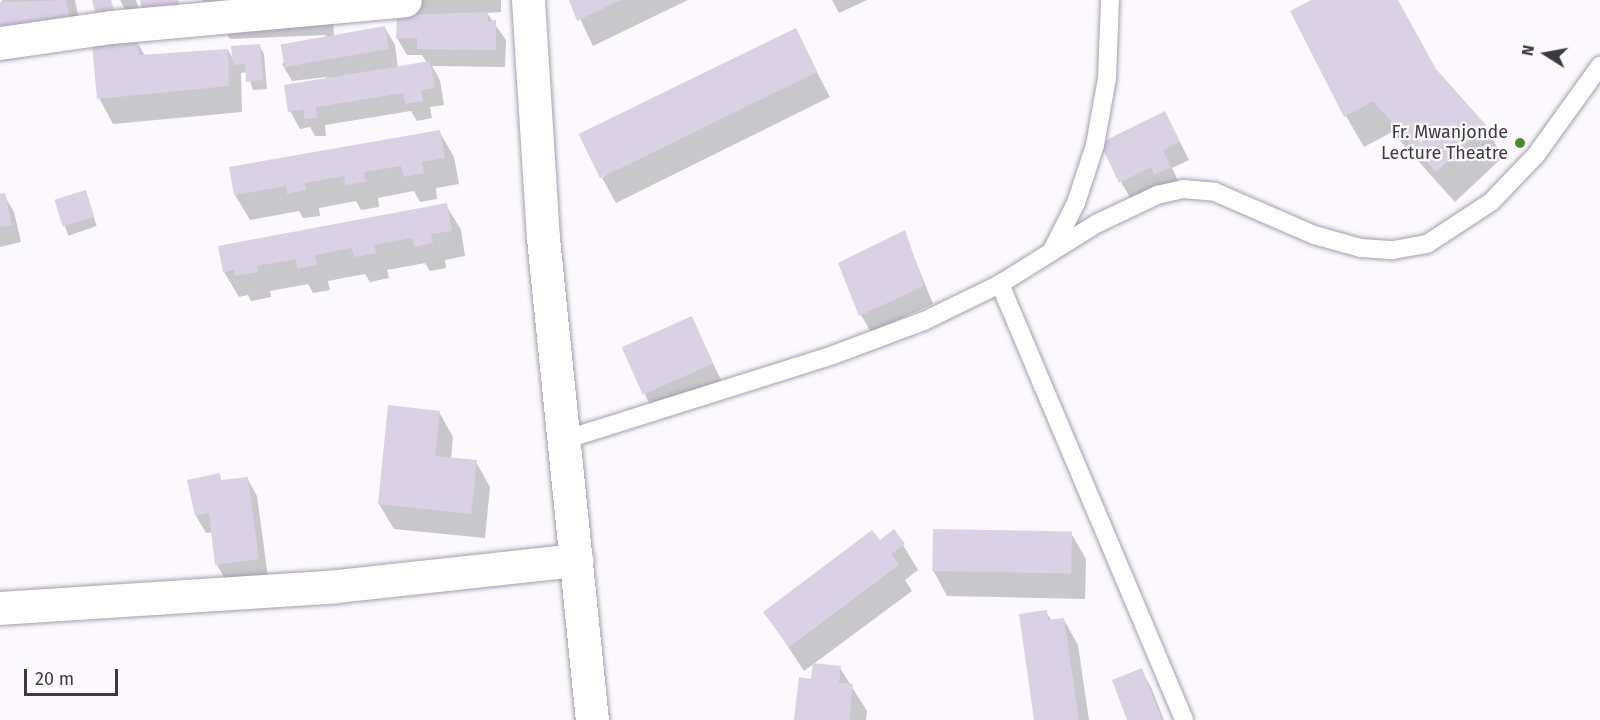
<!DOCTYPE html>
<html>
<head>
<meta charset="utf-8">
<style>
	body { margin:0 }
	#map { position:relative; width:1600px; height:720px; overflow:hidden; background:#fbf9fd; font-family:"Fira Sans",sans-serif }
	div>[style] { position:absolute }
	.shadow>* { inset:0; background:#0003; transform-origin:0 0 }
	.building>* { inset:0; background:#dad1e5; transform-origin:0 0 }
	.roads { filter:drop-shadow(0 0 2px #a59cb0) drop-shadow(0 0 2px #a59cb0) }
	.lane>* { height:18px; margin:-9px; padding:0 9px; transform-origin:9px; border-radius:9px; background:#fff }
	.street>* { height:33px; margin:-16.5px; padding:0 16.5px; transform-origin:16.5px; border-radius:16.5px; background:#fff }
	.secondary>* { height:33px; margin:-16.5px; padding:0 16.5px; transform-origin:16.5px; border-radius:16.5px; background:#fff }
	.dots>* { width:16px; height:16px; translate:-50% -50%; box-sizing:border-box; border:3px solid #fbf9fd; border-radius:50% }
	span { translate:-50% -50%; white-space:nowrap; text-align:center; line-height:1.15; -webkit-text-stroke:4.5px #fbf9fd; paint-order:stroke }
	.poi-label { font-size:18px; color:#3d3942 }
	.right { translate:-100% -50%; text-align:right }
	.north { position:absolute; left:1516px; top:24px; width:60px; height:60px; -webkit-text-stroke:4px #fbf9fd; paint-order:stroke; rotate:281deg; font-size:16px; font-weight:700; line-height:24px; text-align:center; color:#3d3942 }
	.north::after { content:''; display:block; margin:auto; width:21px; height:27px; background:#3d3942; clip-path:polygon(50% 0,100% 100%,50% 72%,0 100%) }
	.scale { position:absolute; left:24px; top:669px; width:94px; height:27px; box-sizing:border-box; border:3px solid #3d3942; border-top:0; padding-left:8px; font-size:18px; line-height:21px; white-space:nowrap; color:#3d3942; -webkit-text-stroke:4px #fbf9fd; paint-order:stroke }
</style>
</head>
<body>
<div id="map">
	<div class="shadow">
		<div style="clip-path:polygon(3px 0,75px 0,84px 45px,2px 61px,0 3px)"></div>
		<div style="clip-path:polygon(120px 0,136px 0,138px 8px,126px 11px)"></div>
		<div style="clip-path:polygon(evenodd,202px 0,501px 0,501px 12px,487px 13px,506px 40px,505px 67px,432px 66px,440px 80px,444px 105px,430px 107px,432px 118px,417px 121px,411px 111px,325px 125px,326px 136px,315px 136px,310px 127px,300px 129px,290px 111px,327px 77px,292px 81px,282px 64px,327px 35px,230px 39px,223px 27px,217px 27px,202px 0,398px 17px,397px 38px,407px 55px,422px 55px,427px 63px,398px 68px,395px 45px,385px 28px,334px 36px,333px 20px,398px 17px)"></div>
		<div style="clip-path:polygon(571px 0,688px 0,593px 46px)"></div>
		<div style="clip-path:polygon(832px 0,867px 0,839px 13px)"></div>
		<div style="clip-path:polygon(1314px 0,1397px 0,1437px 73px,1485px 126px,1503px 157px,1455px 202px,1392px 132px,1364px 147px,1346px 116px)"></div>
		<div style="clip-path:polygon(795px 30px,830px 97px,616px 203px,602px 178px)"></div>
		<div style="clip-path:polygon(137px 42px,145px 56px,228px 50px,234px 61px,259px 45px,264px 54px,267px 89px,253px 90px,247px 72px,241px 73px,242px 112px,113px 124px,99px 98px)"></div>
		<div style="clip-path:polygon(1174px 130px,1189px 160px,1172px 168px,1180px 185px,1166px 192px,1161px 184px,1131px 199px,1121px 182px)"></div>
		<div style="clip-path:polygon(439px 131px,454px 157px,459px 184px,436px 188px,437px 199px,420px 202px,414px 191px,378px 198px,379px 207px,361px 210px,356px 201px,319px 208px,320px 216px,303px 218px,299px 211px,250px 220px,235px 195px)"></div>
		<div style="left:85px;top:192px;width:36px;height:30px;rotate:71deg"></div>
		<div style="clip-path:polygon(4px 195px,14px 212px,21px 242px,0 247px,0 196px)"></div>
		<div style="clip-path:polygon(446px 205px,461px 230px,465px 256px,445px 260px,446px 268px,430px 271px,425px 263px,387px 270px,389px 278px,370px 282px,365px 274px,328px 281px,330px 290px,313px 293px,308px 284px,270px 291px,271px 297px,251px 301px,248px 295px,239px 297px,224px 272px)"></div>
		<div style="clip-path:polygon(904px 232px,933px 304px,871px 332px,861px 315px)"></div>
		<div style="clip-path:polygon(691px 318px,722px 382px,655px 413px,645px 395px)"></div>
		<div style="clip-path:polygon(439px 412px,453px 437px,451px 459px,476px 462px,490px 487px,485px 538px,394px 529px,379px 504px)"></div>
		<div style="clip-path:polygon(219px 475px,222px 481px,247px 478px,257px 496px,268px 577px,227px 582px,217px 565px,213px 532px,206px 533px,196px 516px)"></div>
		<div style="clip-path:polygon(1071px 533px,1086px 559px,1085px 599px,947px 596px,933px 570px)"></div>
		<div style="clip-path:polygon(879px 542px,903px 545px,918px 570px,905px 580px,912px 591px,804px 671px,765px 612px)"></div>
		<div style="clip-path:polygon(1046px 612px,1052px 621px,1064px 620px,1078px 645px,1089px 720px,1036px 720px)"></div>
		<div style="clip-path:polygon(840px 668px,867px 711px,866px 720px,795px 720px,812px 681px)"></div>
		<div style="clip-path:polygon(1141px 670px,1151px 687px,1164px 720px,1129px 720px)"></div>
	</div>
	<div class="building">
		<div style="clip-path:polygon(66px 0,70px 20px,0 34px,0 2px)"></div>
		<div style="clip-path:polygon(92px 0,111px 0,115px 14px,97px 19px)"></div>
		<div style="clip-path:polygon(140px 0,178px 0,180px 6px,144px 16px)"></div>
		<div style="clip-path:polygon(569px 0,621px 0,577px 21px)"></div>
		<div style="clip-path:polygon(1311px 0,1398px 0,1436px 69px,1486px 125px,1436px 172px,1373px 101px,1344px 117px,1290px 11px)"></div>
		<div style="clip-path:polygon(488px 12px,488px 21px,496px 20px,496px 50px,417px 49px,417px 38px,396px 38px,397px 15px)"></div>
		<div style="left:385px;top:26px;width:23px;height:106px;rotate:80deg"></div>
		<div style="left:796px;top:28px;width:49px;height:242px;rotate:64deg"></div>
		<div style="clip-path:polygon(138px 40px,139px 55px,228px 49px,229px 86px,97px 99px,92px 44px)"></div>
		<div style="clip-path:polygon(260px 44px,263px 80px,246px 82px,245px 64px,233px 65px,231px 46px)"></div>
		<div style="clip-path:polygon(430px 61px,435px 88px,421px 90px,423px 101px,405px 104px,403px 93px,316px 107px,317px 118px,304px 119px,304px 109px,288px 112px,284px 85px)"></div>
		<div style="clip-path:polygon(1165px 111px,1180px 142px,1163px 150px,1171px 167px,1154px 175px,1151px 167px,1119px 183px,1100px 143px)"></div>
		<div style="clip-path:polygon(440px 130px,445px 158px,422px 162px,424px 173px,404px 177px,401px 166px,364px 172px,366px 182px,345px 185px,344px 176px,305px 183px,306px 190px,287px 194px,286px 186px,234px 195px,229px 167px)"></div>
		<div style="left:86px;top:190px;width:28px;height:33px;rotate:73deg"></div>
		<div style="clip-path:polygon(5px 193px,12px 225px,0 227px,0 194px)"></div>
		<div style="clip-path:polygon(447px 203px,452px 231px,431px 234px,433px 243px,414px 247px,412px 238px,374px 245px,376px 253px,354px 257px,352px 248px,315px 255px,317px 265px,297px 269px,296px 259px,257px 266px,258px 272px,235px 276px,234px 270px,223px 272px,218px 246px)"></div>
		<div style="clip-path:polygon(905px 230px,924px 286px,859px 316px,838px 263px)"></div>
		<div style="left:692px;top:316px;width:52px;height:77px;rotate:66deg"></div>
		<div style="clip-path:polygon(388px 405px,440px 411px,435px 456px,477px 460px,471px 514px,378px 504px)"></div>
		<div style="clip-path:polygon(220px 473px,221px 480px,248px 477px,259px 559px,215px 565px,209px 513px,195px 516px,187px 480px)"></div>
		<div style="clip-path:polygon(894px 529px,905px 544px,891px 554px,899px 565px,789px 647px,763px 612px,872px 530px,880px 540px)"></div>
		<div style="left:933px;top:529px;width:139px;height:42px;rotate:1deg"></div>
		<div style="clip-path:polygon(1047px 610px,1048px 620px,1064px 618px,1079px 720px,1034px 720px,1019px 614px)"></div>
		<div style="clip-path:polygon(813px 663px,841px 666px,839px 683px,853px 684px,849px 720px,794px 720px,799px 677px,811px 679px)"></div>
		<div style="clip-path:polygon(1142px 668px,1162px 720px,1127px 720px,1112px 680px)"></div>
	</div>
	<div class="roads">
		<div class="lane">
			<div style="left:1051px;top:252px;width:55px;rotate:-63deg"></div>
			<div style="left:1076px;top:203px;width:61px;rotate:-71.9deg"></div>
			<div style="left:1095px;top:145px;width:68px;rotate:-79.8deg"></div>
			<div style="left:1107px;top:78px;width:78px;rotate:-87.8deg"></div>
			<div style="left:1000px;top:284px;width:473px;rotate:67.1deg"></div>
			<div style="left:564px;top:440px;width:282px;rotate:-17.5deg"></div>
			<div style="left:833px;top:355px;width:97px;rotate:-20.5deg"></div>
			<div style="left:924px;top:321px;width:85px;rotate:-26deg"></div>
			<div style="left:1000px;top:284px;width:113px;rotate:-32deg"></div>
			<div style="left:1096px;top:224px;width:68px;rotate:-25.4deg"></div>
			<div style="left:1157px;top:195px;width:27px;rotate:-13deg"></div>
			<div style="left:1183px;top:189px;width:32px;rotate:5deg"></div>
			<div style="left:1215px;top:192px;width:108px;rotate:23.5deg"></div>
			<div style="left:1314px;top:235px;width:49px;rotate:15.5deg"></div>
			<div style="left:1361px;top:248px;width:32px;rotate:4deg"></div>
			<div style="left:1393px;top:250px;width:35px;rotate:-10deg"></div>
			<div style="left:1427px;top:244px;width:77px;rotate:-33.3deg"></div>
			<div style="left:1491px;top:202px;width:65px;rotate:-46.2deg"></div>
			<div style="left:1536px;top:155px;width:110px;rotate:-54.3deg"></div>
		</div>
		<div class="street">
			<div style="left:0;top:43px;width:112px;rotate:-8.2deg"></div>
			<div style="left:111px;top:27px;width:295px;rotate:-5.2deg"></div>
			<div style="left:0;top:608px;width:337px;rotate:-3.7deg"></div>
			<div style="left:336px;top:586px;width:242px;rotate:-6.2deg"></div>
		</div>
		<div class="secondary">
			<div style="left:528px;top:0;width:238px;rotate:86.4deg"></div>
			<div style="left:543px;top:238px;width:484px;rotate:84.2deg"></div>
		</div>
	</div>
	<div class="dots">
		<div style="left:1520px;top:143px;background:#4c8a29"></div>
	</div>
	<div class="poi-label">
		<span class="right" style="left:1508px;top:143px">Fr. Mwanjonde<br>Lecture Theatre</span>
	</div>
	<div class="north">N</div>
	<div class="scale">20 m</div>
</div>
</body>
</html>
